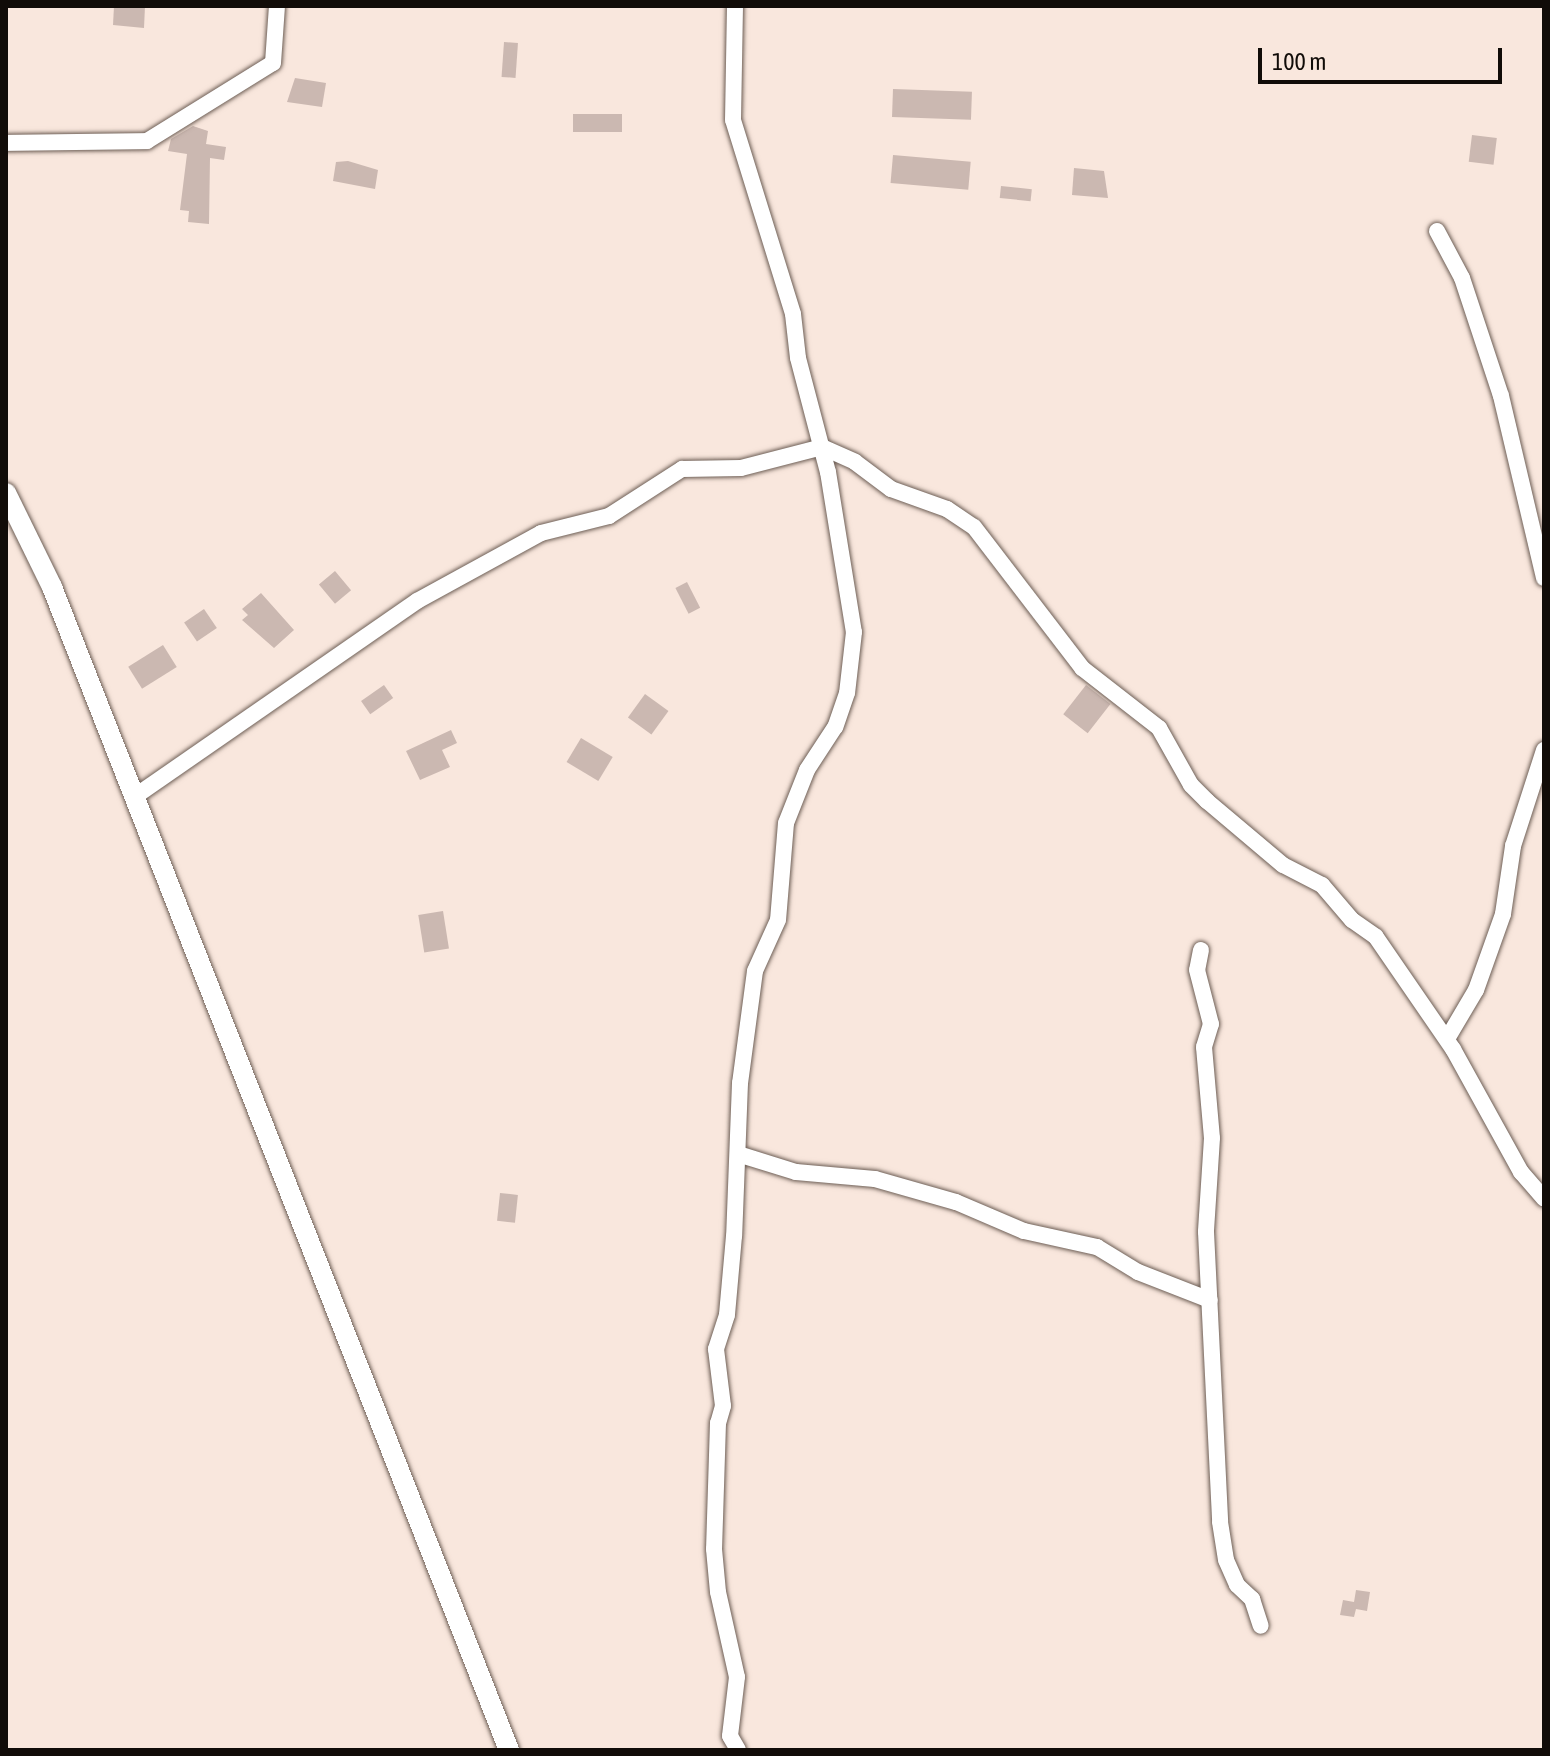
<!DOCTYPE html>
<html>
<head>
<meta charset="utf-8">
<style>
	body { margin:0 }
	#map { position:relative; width:1550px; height:1756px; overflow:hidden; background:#f9e7dd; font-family:"Asap Condensed",sans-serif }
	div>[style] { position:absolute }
	.building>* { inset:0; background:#cbb8b1; transform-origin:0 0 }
	.roads { filter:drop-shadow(0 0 2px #6d5e55) drop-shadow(0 0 2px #6d5e55) }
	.minor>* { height:16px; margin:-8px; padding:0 8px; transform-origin:8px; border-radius:8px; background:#fff }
	.tertiary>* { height:20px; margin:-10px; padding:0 10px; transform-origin:10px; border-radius:10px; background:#fff }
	span { translate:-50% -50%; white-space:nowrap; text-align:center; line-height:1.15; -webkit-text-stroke:7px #f9e7dd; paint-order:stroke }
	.frame { position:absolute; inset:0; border:8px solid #110c08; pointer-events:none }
	.scale { position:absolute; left:1258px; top:48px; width:244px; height:36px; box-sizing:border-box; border:4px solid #110c08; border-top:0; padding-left:10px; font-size:24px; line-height:28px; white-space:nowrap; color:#110c08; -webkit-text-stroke:6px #f9e7dd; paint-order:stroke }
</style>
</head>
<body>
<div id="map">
	<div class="building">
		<div style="clip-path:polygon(114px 6px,145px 6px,144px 28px,113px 25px)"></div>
		<div style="left:504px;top:42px;width:14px;height:35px;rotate:4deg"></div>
		<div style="clip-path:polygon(295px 78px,326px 83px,322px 107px,287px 102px)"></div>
		<div style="left:893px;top:89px;width:79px;height:28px;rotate:2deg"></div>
		<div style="left:573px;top:114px;width:49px;height:18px"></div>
		<div style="clip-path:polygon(193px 126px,208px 131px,206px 144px,226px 147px,224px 160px,210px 158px,209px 224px,188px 222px,189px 211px,180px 210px,187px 154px,168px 151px,171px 139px)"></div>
		<div style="left:1472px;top:135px;width:25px;height:27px;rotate:7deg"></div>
		<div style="left:893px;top:155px;width:78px;height:28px;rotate:5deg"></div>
		<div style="clip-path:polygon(348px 161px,378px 170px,375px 189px,333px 181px,336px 162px)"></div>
		<div style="clip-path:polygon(1074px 168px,1104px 171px,1108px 198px,1072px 195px)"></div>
		<div style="left:1001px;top:186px;width:31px;height:12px;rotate:6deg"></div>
		<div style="left:335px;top:571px;width:25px;height:21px;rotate:50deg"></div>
		<div style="left:687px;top:582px;width:29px;height:13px;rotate:63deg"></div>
		<div style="clip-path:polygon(261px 593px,294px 630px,274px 648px,242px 620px,248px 615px,242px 609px)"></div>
		<div style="left:204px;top:609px;width:23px;height:24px;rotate:56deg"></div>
		<div style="left:163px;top:645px;width:26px;height:41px;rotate:58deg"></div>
		<div style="left:384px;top:685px;width:16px;height:28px;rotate:55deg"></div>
		<div style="left:1086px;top:685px;width:31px;height:37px;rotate:38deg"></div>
		<div style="left:645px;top:694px;width:29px;height:29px;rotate:36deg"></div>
		<div style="clip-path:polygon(451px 730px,457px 743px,442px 750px,450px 767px,420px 780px,406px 751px)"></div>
		<div style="left:581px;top:738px;width:37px;height:28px;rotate:31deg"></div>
		<div style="left:443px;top:911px;width:38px;height:25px;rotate:81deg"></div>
		<div style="left:500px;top:1193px;width:18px;height:28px;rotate:6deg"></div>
		<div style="clip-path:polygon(1356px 1590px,1370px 1592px,1367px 1611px,1356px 1609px,1354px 1617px,1340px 1615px,1343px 1600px,1354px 1602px)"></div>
	</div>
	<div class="roads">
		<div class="minor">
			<div style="left:735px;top:6px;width:114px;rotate:91deg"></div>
			<div style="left:733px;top:120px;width:203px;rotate:72.8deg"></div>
			<div style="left:793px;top:314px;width:44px;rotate:83.5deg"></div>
			<div style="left:798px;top:358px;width:118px;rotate:75.3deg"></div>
			<div style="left:828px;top:472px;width:162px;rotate:80.8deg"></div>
			<div style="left:854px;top:632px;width:61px;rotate:96.5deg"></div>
			<div style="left:847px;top:693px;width:36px;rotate:109deg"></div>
			<div style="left:835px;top:727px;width:51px;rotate:123.1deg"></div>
			<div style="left:807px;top:770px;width:57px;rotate:111.6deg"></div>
			<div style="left:786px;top:823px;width:97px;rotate:94.7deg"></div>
			<div style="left:778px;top:920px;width:56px;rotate:114.3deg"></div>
			<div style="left:755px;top:971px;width:113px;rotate:97.6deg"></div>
			<div style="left:740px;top:1083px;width:153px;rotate:92.2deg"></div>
			<div style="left:734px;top:1236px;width:79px;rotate:95.1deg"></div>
			<div style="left:727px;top:1315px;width:36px;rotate:108deg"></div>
			<div style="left:716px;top:1349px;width:57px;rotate:83deg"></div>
			<div style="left:723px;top:1406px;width:18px;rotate:106deg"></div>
			<div style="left:718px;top:1423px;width:126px;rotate:91.8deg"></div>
			<div style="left:714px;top:1549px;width:43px;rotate:84.7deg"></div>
			<div style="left:718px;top:1592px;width:87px;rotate:77.4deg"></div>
			<div style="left:737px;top:1677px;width:59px;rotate:96.8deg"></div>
			<div style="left:730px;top:1736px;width:16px;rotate:60deg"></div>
			<div style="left:6px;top:143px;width:141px;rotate:-0.8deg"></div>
			<div style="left:147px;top:141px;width:148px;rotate:-31.8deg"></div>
			<div style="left:273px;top:63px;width:57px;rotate:-86deg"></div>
			<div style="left:1437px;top:231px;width:53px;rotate:62deg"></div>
			<div style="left:1462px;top:278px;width:124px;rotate:71.7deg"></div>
			<div style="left:1501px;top:396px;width:187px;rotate:76.7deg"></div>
			<div style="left:134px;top:797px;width:344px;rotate:-34.7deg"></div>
			<div style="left:417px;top:601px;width:141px;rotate:-28.7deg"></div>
			<div style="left:541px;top:533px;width:70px;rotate:-14deg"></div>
			<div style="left:609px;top:516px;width:87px;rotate:-32.8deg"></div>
			<div style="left:682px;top:469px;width:59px;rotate:-1deg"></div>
			<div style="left:741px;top:468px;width:84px;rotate:-14.5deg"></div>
			<div style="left:822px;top:447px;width:36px;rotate:24deg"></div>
			<div style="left:855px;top:462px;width:45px;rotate:36.9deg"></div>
			<div style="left:891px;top:489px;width:59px;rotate:19.7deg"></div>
			<div style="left:947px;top:509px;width:32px;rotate:34deg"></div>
			<div style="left:974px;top:527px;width:178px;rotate:52.5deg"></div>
			<div style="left:1082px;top:668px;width:98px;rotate:37.9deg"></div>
			<div style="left:1159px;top:728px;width:65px;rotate:60.7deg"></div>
			<div style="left:1191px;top:785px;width:23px;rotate:45deg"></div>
			<div style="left:1207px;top:801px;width:99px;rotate:40.1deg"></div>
			<div style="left:1283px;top:865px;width:44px;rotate:27.1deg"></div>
			<div style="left:1322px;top:885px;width:46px;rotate:49.4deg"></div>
			<div style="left:1352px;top:920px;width:29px;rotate:35deg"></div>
			<div style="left:1376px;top:937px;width:136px;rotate:55.5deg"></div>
			<div style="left:1453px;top:1049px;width:141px;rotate:61.1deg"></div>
			<div style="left:1521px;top:1172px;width:35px;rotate:49deg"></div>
			<div style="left:1201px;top:950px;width:20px;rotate:101deg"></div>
			<div style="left:1197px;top:970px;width:56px;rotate:75.5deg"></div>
			<div style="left:1211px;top:1024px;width:24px;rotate:107deg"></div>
			<div style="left:1204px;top:1047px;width:91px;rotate:85deg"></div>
			<div style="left:1212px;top:1138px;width:94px;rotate:93.7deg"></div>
			<div style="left:1206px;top:1232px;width:290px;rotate:87.2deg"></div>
			<div style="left:1220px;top:1522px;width:38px;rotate:81deg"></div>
			<div style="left:1226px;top:1560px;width:27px;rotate:66deg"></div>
			<div style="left:1237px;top:1585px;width:21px;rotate:43deg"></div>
			<div style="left:1252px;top:1599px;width:28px;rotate:72deg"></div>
			<div style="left:1447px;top:1039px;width:57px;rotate:-59.4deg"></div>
			<div style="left:1476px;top:990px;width:81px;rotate:-70.4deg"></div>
			<div style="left:1503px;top:914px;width:69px;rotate:-81.6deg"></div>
			<div style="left:1513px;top:846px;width:101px;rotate:-72.1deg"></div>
			<div style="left:738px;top:1154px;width:61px;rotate:17.2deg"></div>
			<div style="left:796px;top:1172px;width:79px;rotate:5.1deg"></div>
			<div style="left:875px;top:1179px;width:84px;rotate:15.9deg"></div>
			<div style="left:956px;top:1202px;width:74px;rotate:23.1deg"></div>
			<div style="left:1024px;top:1231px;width:75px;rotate:12.4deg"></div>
			<div style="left:1097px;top:1247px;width:48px;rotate:31.4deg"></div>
			<div style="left:1138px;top:1272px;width:77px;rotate:21.3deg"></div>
		</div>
		<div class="tertiary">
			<div style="left:6px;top:493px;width:105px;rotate:63.9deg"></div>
			<div style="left:52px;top:587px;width:1250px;rotate:68.55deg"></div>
		</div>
	</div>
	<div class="frame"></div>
	<div class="scale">100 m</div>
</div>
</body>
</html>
